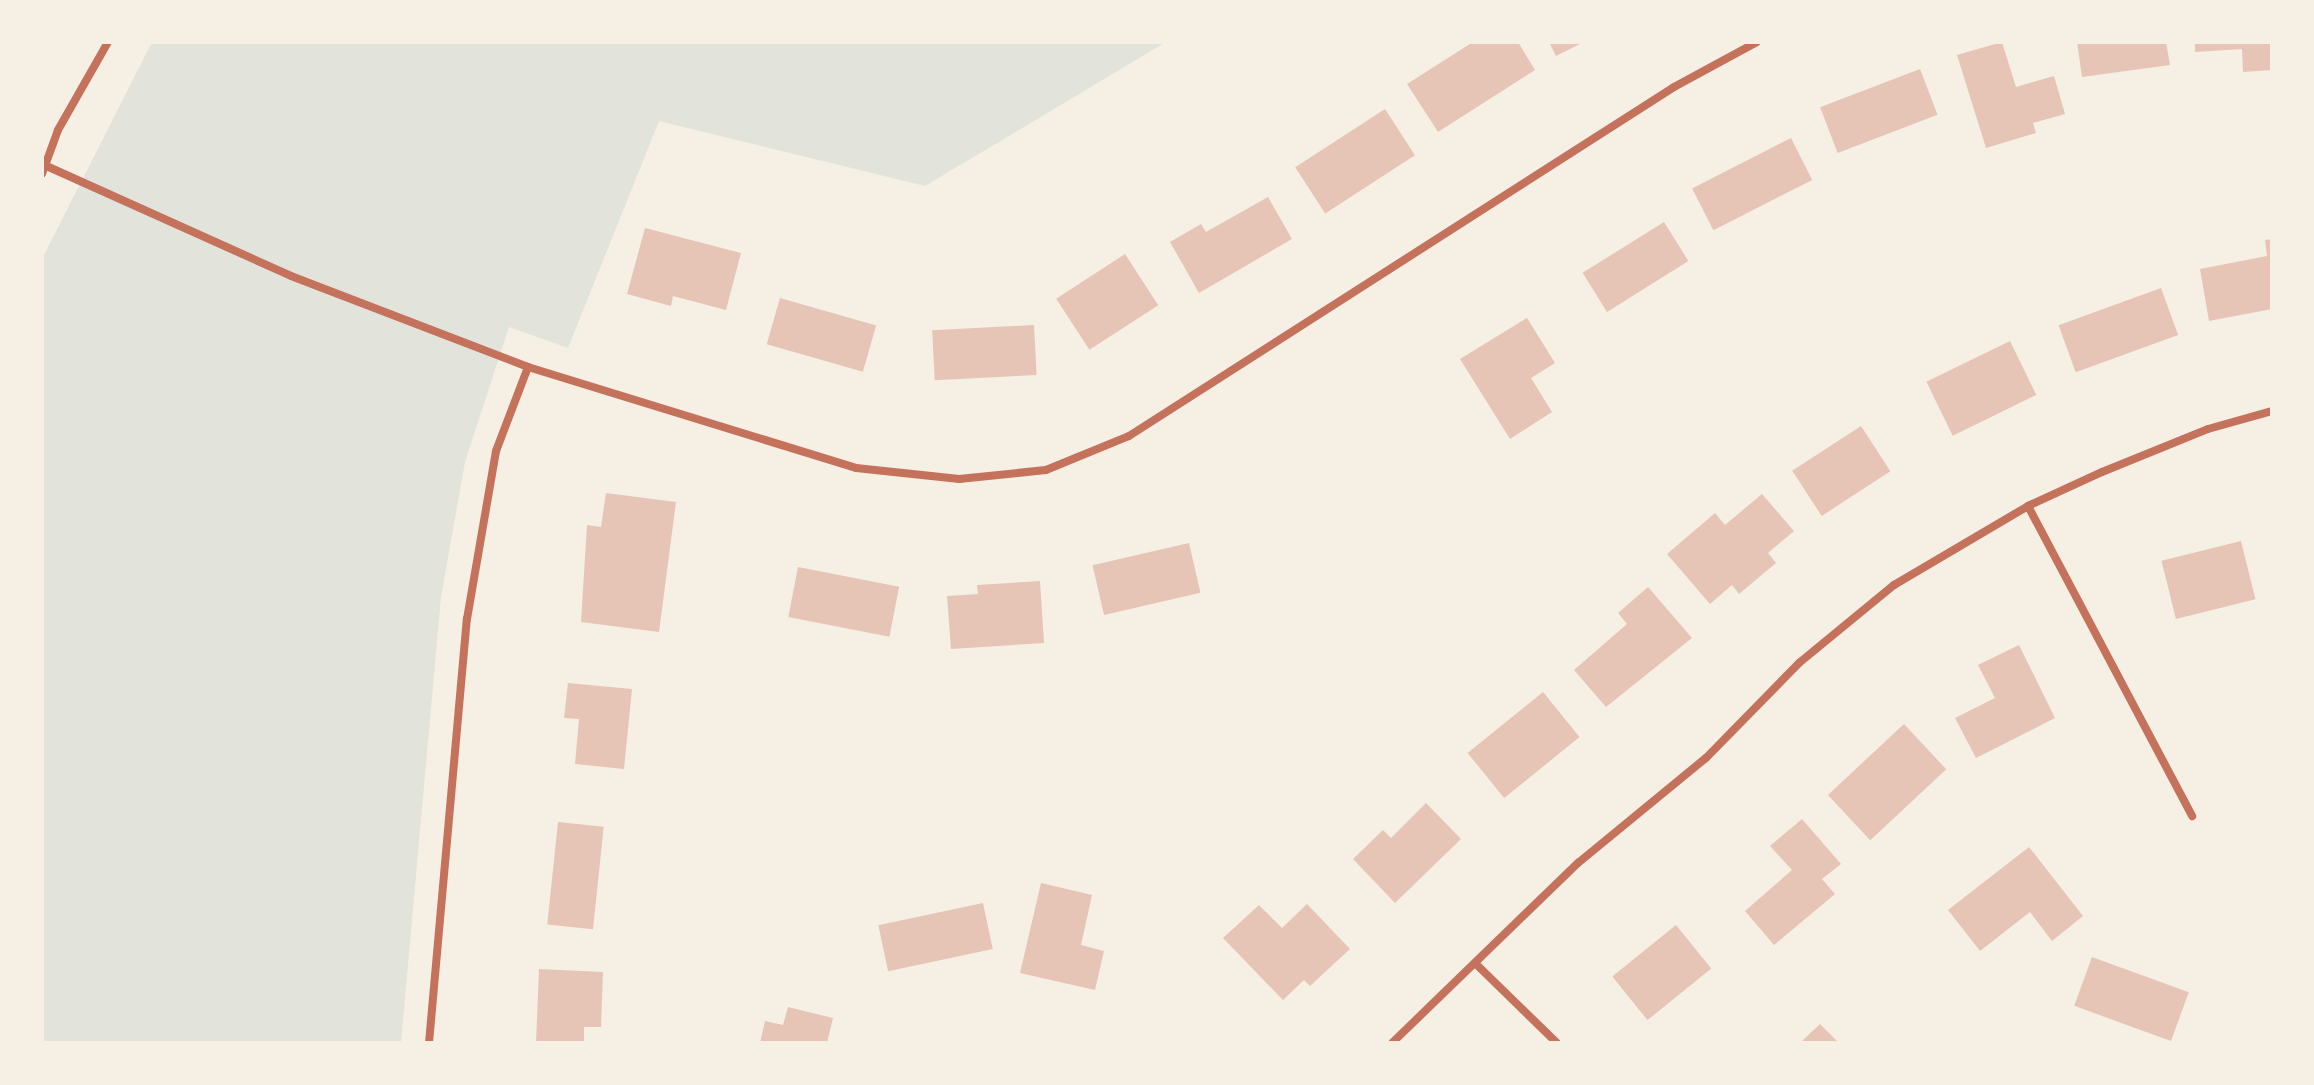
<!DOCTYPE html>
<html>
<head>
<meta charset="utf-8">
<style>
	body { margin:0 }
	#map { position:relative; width:2314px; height:1085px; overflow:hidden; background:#f6efe4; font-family:"Source Sans 3",sans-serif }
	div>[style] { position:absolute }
	.green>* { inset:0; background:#e2e4dc }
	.building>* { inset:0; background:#e6c5b7; transform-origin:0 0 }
	.minor>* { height:8px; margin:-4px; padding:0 4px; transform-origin:4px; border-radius:4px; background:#c5725c }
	span { translate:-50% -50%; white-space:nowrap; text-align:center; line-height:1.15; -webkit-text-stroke:7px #f6efe4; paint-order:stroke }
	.frame { position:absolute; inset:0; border:44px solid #f6efe4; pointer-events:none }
</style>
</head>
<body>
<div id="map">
	<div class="green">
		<div style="clip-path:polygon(152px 42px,1166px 42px,925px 186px,659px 121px,568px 348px,509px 327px,465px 462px,441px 597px,401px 1043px,42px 1043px,42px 259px)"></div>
	</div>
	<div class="building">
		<div style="clip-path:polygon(1473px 42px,1518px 42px,1535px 70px,1438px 132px,1407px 84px)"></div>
		<div style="clip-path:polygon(1549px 42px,1584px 42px,1556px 56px)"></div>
		<div style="clip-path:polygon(2002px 42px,2016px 87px,2054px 76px,2065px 114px,2033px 123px,2036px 133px,1986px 148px,1957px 55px)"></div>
		<div style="clip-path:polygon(2077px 42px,2166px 42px,2170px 65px,2082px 77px)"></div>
		<div style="clip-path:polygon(2195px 42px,2272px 42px,2272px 70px,2243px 72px,2242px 49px,2195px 52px)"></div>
		<div style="left:1920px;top:69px;width:49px;height:107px;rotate:69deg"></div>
		<div style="left:1385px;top:109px;width:55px;height:107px;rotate:57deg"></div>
		<div style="left:1791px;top:138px;width:47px;height:111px;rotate:63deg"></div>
		<div style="clip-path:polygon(1268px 197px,1292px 239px,1199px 293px,1170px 242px,1201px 224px,1206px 232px)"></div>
		<div style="left:1664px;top:222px;width:46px;height:96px;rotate:58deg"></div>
		<div style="clip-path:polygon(645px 228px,741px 253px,726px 310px,673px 296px,671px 306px,627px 294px)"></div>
		<div style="clip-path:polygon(2272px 239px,2272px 309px,2209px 321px,2200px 269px,2267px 256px,2265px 240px)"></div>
		<div style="left:1125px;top:254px;width:61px;height:82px;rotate:57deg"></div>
		<div style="left:2161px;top:288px;width:50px;height:109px;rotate:70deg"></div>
		<div style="left:780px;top:298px;width:100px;height:48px;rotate:16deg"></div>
		<div style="clip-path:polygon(1527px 318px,1555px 363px,1531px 378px,1552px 412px,1510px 439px,1460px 359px)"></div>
		<div style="left:1034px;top:325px;width:50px;height:102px;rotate:87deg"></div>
		<div style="left:2010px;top:341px;width:60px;height:93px;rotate:64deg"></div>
		<div style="left:1861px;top:426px;width:54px;height:82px;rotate:57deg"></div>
		<div style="clip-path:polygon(606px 493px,676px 502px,659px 632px,581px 622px,587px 525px,601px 527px)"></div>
		<div style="clip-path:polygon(1762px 494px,1794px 531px,1768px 553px,1776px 563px,1739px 594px,1732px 585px,1710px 604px,1667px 554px,1715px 513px,1725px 525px)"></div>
		<div style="left:2241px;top:541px;width:60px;height:82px;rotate:76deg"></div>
		<div style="left:1189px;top:543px;width:51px;height:99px;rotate:77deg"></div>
		<div style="left:798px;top:567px;width:103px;height:51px;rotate:11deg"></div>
		<div style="clip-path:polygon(1040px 581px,1044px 643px,951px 649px,947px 596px,978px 594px,977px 585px)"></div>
		<div style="clip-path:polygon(1648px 587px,1692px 638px,1606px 707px,1574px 670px,1627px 624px,1618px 613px)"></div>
		<div style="clip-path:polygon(2019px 645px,2055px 718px,1976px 758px,1955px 718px,1995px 698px,1978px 665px)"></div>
		<div style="clip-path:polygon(568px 683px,632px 689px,624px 769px,575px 764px,579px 719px,564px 718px)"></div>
		<div style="left:1543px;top:692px;width:58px;height:97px;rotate:51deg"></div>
		<div style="left:1904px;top:724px;width:62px;height:104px;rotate:47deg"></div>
		<div style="clip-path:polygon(1426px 803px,1461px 839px,1395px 903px,1353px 859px,1383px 830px,1391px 838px)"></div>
		<div style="clip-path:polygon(1802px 819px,1841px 864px,1822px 879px,1835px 894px,1774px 945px,1745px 911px,1792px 870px,1770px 846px)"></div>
		<div style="left:558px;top:822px;width:46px;height:103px;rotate:6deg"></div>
		<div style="clip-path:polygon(2029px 847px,2083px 916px,2052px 941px,2030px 912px,1980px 951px,1948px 910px)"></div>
		<div style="clip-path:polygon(1041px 883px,1092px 895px,1081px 945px,1104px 951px,1095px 990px,1020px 973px)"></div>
		<div style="left:983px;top:903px;width:47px;height:107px;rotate:78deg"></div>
		<div style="clip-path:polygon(1307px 904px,1350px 949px,1310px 986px,1304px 980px,1283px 1000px,1223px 938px,1259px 905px,1282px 928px)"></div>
		<div style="left:1676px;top:925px;width:56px;height:82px;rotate:51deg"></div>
		<div style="left:2092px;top:957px;width:103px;height:52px;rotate:20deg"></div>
		<div style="clip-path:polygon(539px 969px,603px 972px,601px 1027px,584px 1027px,584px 1043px,536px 1043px)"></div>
		<div style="clip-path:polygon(788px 1007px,833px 1018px,827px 1043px,760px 1043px,765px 1021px,783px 1025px)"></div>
		<div style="clip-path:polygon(1820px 1024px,1839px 1043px,1800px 1043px)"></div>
	</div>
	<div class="minor">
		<div style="left:42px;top:164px;width:273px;rotate:24.2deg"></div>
		<div style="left:291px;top:276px;width:254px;rotate:21deg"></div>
		<div style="left:528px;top:367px;width:343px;rotate:17.1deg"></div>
		<div style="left:856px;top:468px;width:104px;rotate:6.1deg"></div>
		<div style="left:959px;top:479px;width:87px;rotate:-5.9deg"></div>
		<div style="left:1046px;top:470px;width:90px;rotate:-22.3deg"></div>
		<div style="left:1129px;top:436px;width:647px;rotate:-32.63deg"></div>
		<div style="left:1674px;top:87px;width:94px;rotate:-28.5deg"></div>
		<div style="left:42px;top:174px;width:47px;rotate:-70deg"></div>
		<div style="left:58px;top:130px;width:101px;rotate:-60.4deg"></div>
		<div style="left:2028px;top:506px;width:351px;rotate:62.1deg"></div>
		<div style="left:1476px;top:964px;width:113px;rotate:44.3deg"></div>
		<div style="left:429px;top:1043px;width:426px;rotate:-84.9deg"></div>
		<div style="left:467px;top:619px;width:170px;rotate:-80.2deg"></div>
		<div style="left:496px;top:451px;width:90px;rotate:-69.1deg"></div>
		<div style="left:1392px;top:1043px;width:259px;rotate:-44.1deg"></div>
		<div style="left:1578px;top:863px;width:166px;rotate:-39.4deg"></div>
		<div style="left:1706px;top:758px;width:133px;rotate:-45.6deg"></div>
		<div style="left:1799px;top:663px;width:123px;rotate:-39.4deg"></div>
		<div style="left:1894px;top:585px;width:156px;rotate:-30.5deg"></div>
		<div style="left:2028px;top:506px;width:81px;rotate:-24.7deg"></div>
		<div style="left:2102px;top:472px;width:114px;rotate:-22.1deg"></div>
		<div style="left:2208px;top:429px;width:66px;rotate:-15.7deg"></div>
	</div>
	<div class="frame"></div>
</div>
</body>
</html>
